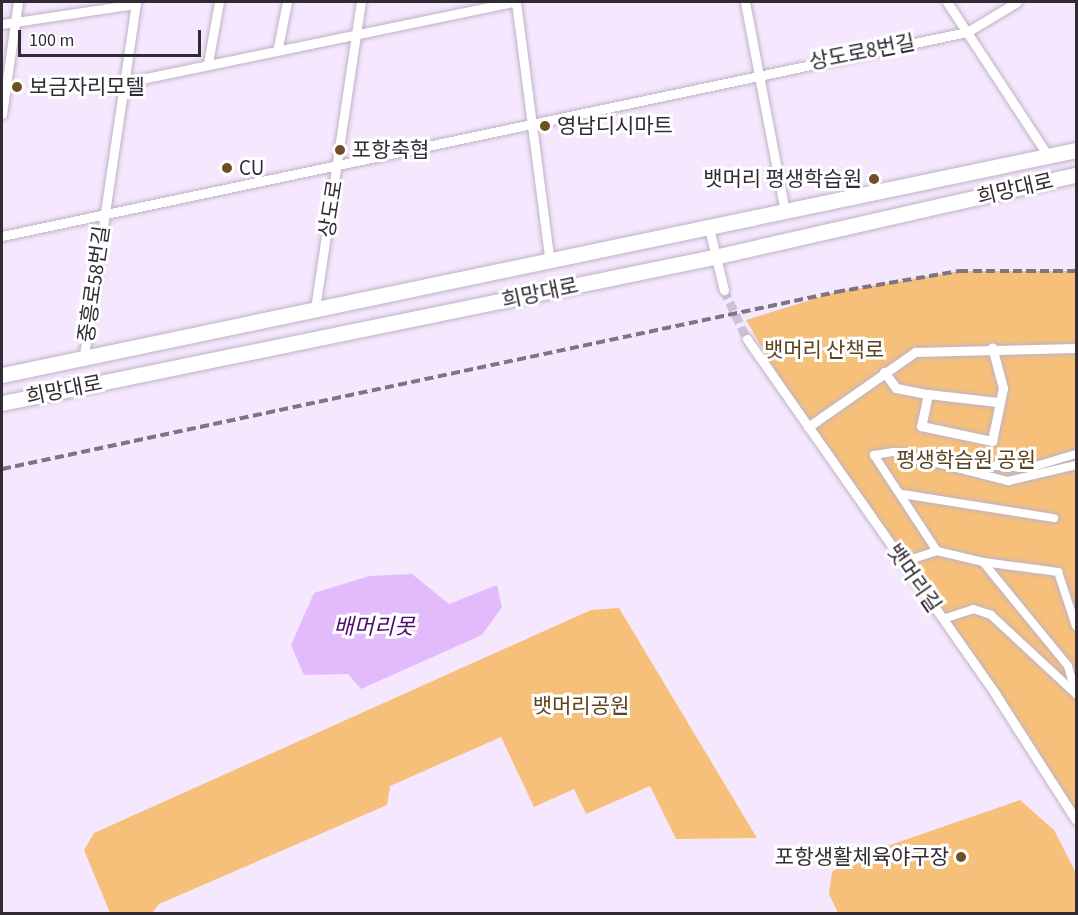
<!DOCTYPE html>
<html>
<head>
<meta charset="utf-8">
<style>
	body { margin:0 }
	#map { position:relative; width:1078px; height:915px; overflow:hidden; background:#f5e8fe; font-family:"Source Sans 3","Noto Sans KR",sans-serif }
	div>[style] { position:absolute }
	.green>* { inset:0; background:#f7c07a }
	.water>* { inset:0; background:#e3bbfd }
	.minor-tunnel>* { height:9px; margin-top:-4.5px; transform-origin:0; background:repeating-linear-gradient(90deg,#cec2d6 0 9px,transparent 0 13.5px) }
	.roads { filter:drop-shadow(0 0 2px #beb2c7) drop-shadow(0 0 2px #beb2c7) }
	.pedestrian>* { height:8px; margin:-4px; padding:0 4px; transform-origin:4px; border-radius:4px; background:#fff }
	.minor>* { height:9px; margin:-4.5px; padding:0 4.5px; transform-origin:4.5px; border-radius:4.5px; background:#fff }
	.primary>* { height:15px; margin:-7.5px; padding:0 7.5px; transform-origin:7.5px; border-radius:7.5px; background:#fff }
	.rail>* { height:4px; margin-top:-2px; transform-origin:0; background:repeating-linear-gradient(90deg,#7e7583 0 9px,transparent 0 13.5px) }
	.dots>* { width:16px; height:16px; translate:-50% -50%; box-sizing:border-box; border:3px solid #fff; border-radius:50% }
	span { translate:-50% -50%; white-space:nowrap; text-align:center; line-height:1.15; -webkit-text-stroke:6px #fff; paint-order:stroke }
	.street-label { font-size:21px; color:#312c34 }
	.poi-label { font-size:21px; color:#312c34 }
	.left { translate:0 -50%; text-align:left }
	.right { translate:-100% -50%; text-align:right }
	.park-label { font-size:21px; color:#5d4320 }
	.water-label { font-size:22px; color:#500c6e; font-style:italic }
	.frame { position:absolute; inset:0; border:3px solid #312c34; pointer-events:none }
	.scale { position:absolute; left:18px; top:30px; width:183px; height:27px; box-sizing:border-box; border:3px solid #312c34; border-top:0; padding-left:8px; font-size:18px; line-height:21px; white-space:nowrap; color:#312c34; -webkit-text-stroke:4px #fff; paint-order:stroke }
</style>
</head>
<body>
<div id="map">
	<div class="green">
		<div style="clip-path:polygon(959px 271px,1076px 271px,1076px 810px,808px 427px,746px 320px,836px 292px)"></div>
		<div style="clip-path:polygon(619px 608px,757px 838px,676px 839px,650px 786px,586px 814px,574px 789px,534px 807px,501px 737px,390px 786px,387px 805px,159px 904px,152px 913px,110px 913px,84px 850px,94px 833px,591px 610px)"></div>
		<div style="clip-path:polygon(1020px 800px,1054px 830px,1076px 873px,1076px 913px,838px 913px,829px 894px,832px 872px,847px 860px)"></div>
	</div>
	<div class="water">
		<div style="clip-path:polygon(412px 574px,449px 604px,497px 585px,502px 607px,482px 635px,361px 689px,348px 674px,304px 675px,291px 645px,314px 593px,369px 576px)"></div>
	</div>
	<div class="minor-tunnel">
		<div style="left:724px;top:290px;width:54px;rotate:64.9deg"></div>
	</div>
	<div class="roads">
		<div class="pedestrian">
			<div style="left:963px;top:464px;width:66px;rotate:3.5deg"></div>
			<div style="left:1029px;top:468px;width:49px;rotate:-16.6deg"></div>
			<div style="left:902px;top:494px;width:154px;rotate:9deg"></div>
			<div style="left:937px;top:551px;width:115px;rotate:-123.3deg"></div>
			<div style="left:874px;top:455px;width:20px;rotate:-9deg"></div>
			<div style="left:894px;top:452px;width:118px;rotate:14.3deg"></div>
			<div style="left:1008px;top:481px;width:70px;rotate:-13.2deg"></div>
			<div style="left:903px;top:562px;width:36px;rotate:-18deg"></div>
			<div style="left:937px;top:551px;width:47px;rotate:13.4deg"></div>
			<div style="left:983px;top:562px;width:134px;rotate:50.7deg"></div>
			<div style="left:1068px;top:666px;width:29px;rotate:74deg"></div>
			<div style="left:983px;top:562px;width:76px;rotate:7.6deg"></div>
			<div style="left:1058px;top:572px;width:57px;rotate:71.6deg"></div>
			<div style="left:943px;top:619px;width:32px;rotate:-18deg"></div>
			<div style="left:973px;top:609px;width:19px;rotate:18deg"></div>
			<div style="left:991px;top:615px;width:115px;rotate:42.9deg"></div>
		</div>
		<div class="minor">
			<div style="left:516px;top:2px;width:256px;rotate:82.6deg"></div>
			<div style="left:745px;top:2px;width:214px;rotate:79.2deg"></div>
			<div style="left:947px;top:2px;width:184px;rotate:56.7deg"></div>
			<div style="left:2px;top:24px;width:135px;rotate:-8.5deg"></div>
			<div style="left:278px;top:47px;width:46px;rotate:-78.7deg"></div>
			<div style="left:208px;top:63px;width:62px;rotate:-79.8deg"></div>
			<div style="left:122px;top:83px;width:400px;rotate:-11.7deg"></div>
			<div style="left:2px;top:114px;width:113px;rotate:-81.9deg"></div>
			<div style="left:709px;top:228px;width:64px;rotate:76.4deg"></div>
			<div style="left:2px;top:236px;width:986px;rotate:-11.94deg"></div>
			<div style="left:967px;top:32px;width:58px;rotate:-31deg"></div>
			<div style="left:315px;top:309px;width:310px;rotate:-81.5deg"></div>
			<div style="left:747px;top:339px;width:434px;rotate:55deg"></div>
			<div style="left:996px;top:695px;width:148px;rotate:57.4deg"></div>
			<div style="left:84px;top:355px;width:357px;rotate:-81.6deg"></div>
			<div style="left:884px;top:372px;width:20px;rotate:53deg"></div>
			<div style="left:896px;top:388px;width:33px;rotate:11deg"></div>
			<div style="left:928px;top:394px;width:33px;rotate:102deg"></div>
			<div style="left:921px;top:426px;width:73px;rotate:11.9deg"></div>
			<div style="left:992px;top:441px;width:54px;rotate:-78.3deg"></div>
			<div style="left:1003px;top:388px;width:42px;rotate:-105deg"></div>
			<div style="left:928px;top:394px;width:70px;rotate:6.5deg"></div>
			<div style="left:808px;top:427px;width:131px;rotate:-35deg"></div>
			<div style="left:915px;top:352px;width:161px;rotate:-1.4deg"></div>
		</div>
		<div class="primary">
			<div style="left:2px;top:375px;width:1097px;rotate:-11.83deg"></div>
			<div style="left:2px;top:403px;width:727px;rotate:-11.59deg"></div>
			<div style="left:714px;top:257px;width:371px;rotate:-12.8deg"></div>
		</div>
	</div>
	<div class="rail">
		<div style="left:2px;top:469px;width:853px;rotate:-11.98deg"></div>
		<div style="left:836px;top:292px;width:125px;rotate:-9.7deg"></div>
		<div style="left:959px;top:271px;width:117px"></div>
	</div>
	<div class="dots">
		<div style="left:17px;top:87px;background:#6f4f25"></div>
		<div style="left:545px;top:126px;background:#6f4f25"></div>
		<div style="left:340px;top:150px;background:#6f4f25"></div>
		<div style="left:227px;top:168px;background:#6f4f25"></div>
		<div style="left:874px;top:179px;background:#6f4f25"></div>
		<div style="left:961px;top:857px;background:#6f4f25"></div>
	</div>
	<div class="street-label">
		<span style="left:862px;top:52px;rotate:-11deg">상도로8번길</span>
		<span style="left:1015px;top:189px;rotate:-13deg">희망대로</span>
		<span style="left:331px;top:209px;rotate:-81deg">상도로</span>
		<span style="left:94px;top:284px;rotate:-82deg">중흥로58번길</span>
		<span style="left:540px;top:293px;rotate:-12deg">희망대로</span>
		<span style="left:64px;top:390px;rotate:-11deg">희망대로</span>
		<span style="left:914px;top:578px;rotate:55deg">뱃머리길</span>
	</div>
	<div class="poi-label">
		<span class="left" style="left:29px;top:87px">보금자리모텔</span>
		<span class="left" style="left:557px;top:126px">영남디시마트</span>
		<span class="left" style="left:352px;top:150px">포항축협</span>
		<span class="left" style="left:239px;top:168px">CU</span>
		<span class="right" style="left:862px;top:179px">뱃머리 평생학습원</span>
		<span class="right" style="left:949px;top:857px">포항생활체육야구장</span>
	</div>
	<div class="park-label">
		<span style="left:824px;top:350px">뱃머리 산책로</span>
		<span style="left:966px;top:460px">평생학습원 공원</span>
		<span style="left:581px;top:706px">뱃머리공원</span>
	</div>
	<div class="water-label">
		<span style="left:374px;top:628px">배머리못</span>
	</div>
	<div class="frame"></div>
	<div class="scale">100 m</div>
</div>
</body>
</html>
